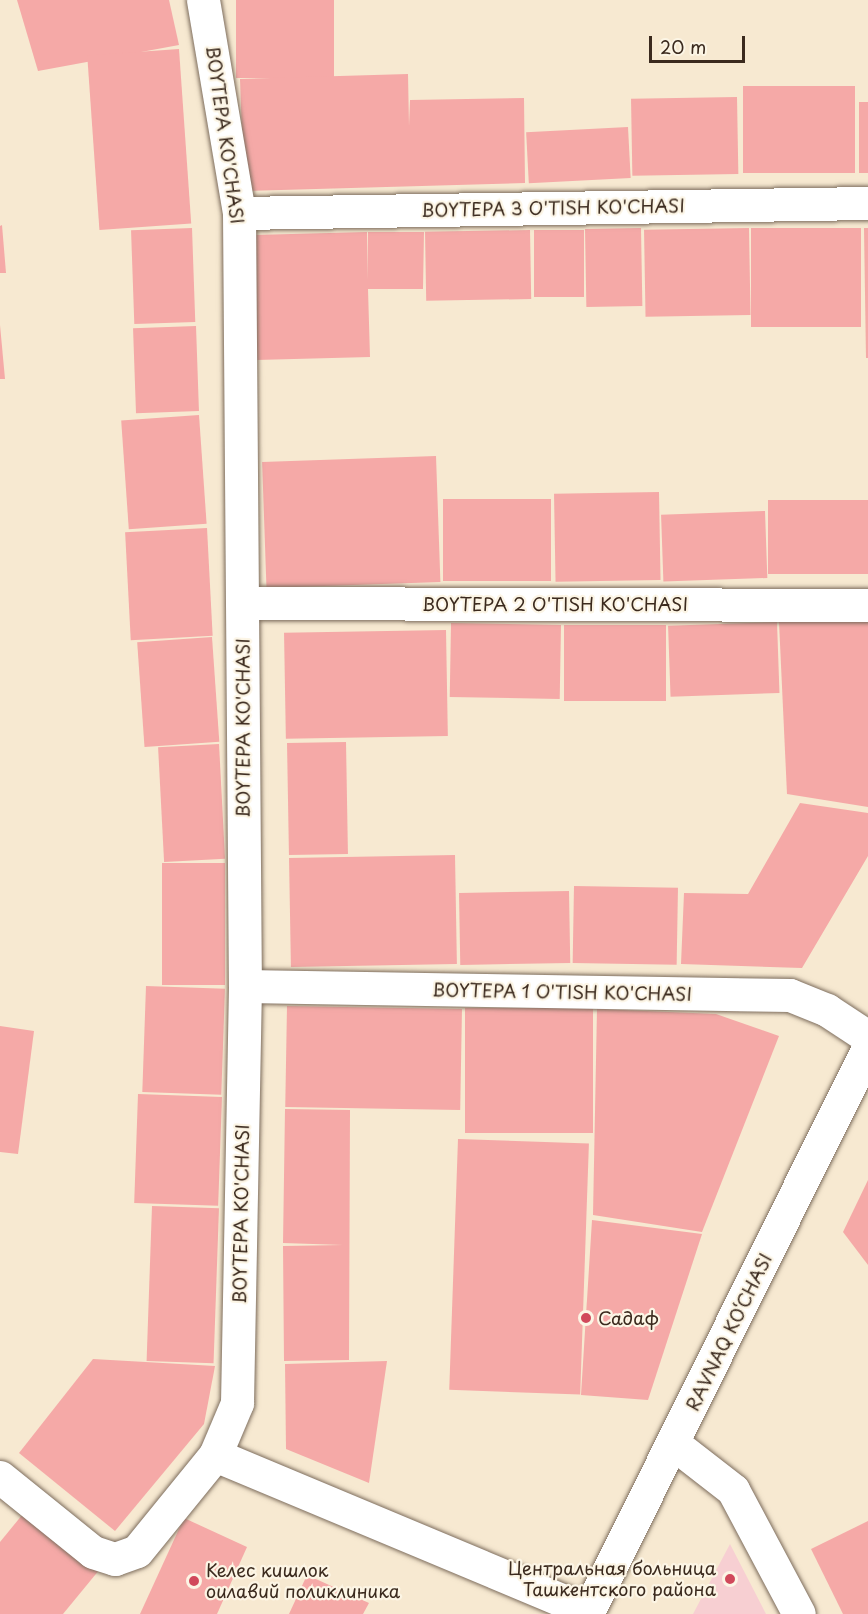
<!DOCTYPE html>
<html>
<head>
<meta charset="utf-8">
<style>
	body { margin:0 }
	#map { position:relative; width:868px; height:1614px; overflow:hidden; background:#f7e9d1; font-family:"Playpen Sans",sans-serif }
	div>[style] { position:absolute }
	.built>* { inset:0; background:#f7cfd2 }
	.building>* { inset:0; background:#f5a9a7; transform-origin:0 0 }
	.roads { filter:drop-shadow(0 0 2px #7d6d5d) drop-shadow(0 0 2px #7d6d5d) }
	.minor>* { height:33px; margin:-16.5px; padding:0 16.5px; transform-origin:16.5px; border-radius:16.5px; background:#fff }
	.dots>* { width:16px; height:16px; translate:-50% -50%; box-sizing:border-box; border:3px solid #fcf5e5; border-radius:50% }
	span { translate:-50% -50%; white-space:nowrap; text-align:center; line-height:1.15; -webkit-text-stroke:4.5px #fcf5e5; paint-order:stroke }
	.street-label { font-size:18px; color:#3b2a1e }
	.poi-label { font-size:18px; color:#3b2a1e }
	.left { translate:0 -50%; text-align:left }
	.right { translate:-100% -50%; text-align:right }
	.scale { position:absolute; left:649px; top:36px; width:96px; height:27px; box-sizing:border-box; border:3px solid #3b2a1e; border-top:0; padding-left:8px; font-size:18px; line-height:21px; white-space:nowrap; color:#3b2a1e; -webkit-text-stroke:4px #fcf5e5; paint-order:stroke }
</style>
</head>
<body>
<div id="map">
	<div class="built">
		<div style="clip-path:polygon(730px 1544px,766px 1614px,693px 1614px)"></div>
	</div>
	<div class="building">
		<div style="clip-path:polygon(17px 0,169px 0,179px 45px,38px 71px)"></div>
		<div style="left:236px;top:0;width:98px;height:78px"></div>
		<div style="left:179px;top:49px;width:175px;height:92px;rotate:86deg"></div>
		<div style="clip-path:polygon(408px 74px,409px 126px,410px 100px,524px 98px,525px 183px,244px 191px,240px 79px)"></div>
		<div style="left:855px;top:86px;width:87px;height:112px;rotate:90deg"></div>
		<div style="left:737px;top:97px;width:77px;height:106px;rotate:89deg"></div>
		<div style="left:859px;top:102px;width:9px;height:71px"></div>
		<div style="left:628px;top:127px;width:51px;height:102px;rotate:87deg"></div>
		<div style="clip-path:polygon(2px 225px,6px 273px,0 273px,0 226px)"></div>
		<div style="left:192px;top:228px;width:94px;height:61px;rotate:88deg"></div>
		<div style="left:641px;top:228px;width:78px;height:56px;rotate:89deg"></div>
		<div style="left:749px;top:228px;width:87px;height:105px;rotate:89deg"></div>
		<div style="left:751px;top:228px;width:110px;height:99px"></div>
		<div style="clip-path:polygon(864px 228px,868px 228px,868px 358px,866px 358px)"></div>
		<div style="left:530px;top:230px;width:69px;height:105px;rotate:89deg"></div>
		<div style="left:534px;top:230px;width:50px;height:67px"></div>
		<div style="clip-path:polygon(367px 232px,368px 280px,368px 232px,424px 232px,423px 289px,368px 289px,370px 357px,256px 360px,253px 235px)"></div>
		<div style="clip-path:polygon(0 325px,5px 379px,0 379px)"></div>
		<div style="left:196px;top:326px;width:85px;height:63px;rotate:88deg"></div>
		<div style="left:199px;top:415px;width:109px;height:78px;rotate:86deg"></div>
		<div style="left:436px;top:456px;width:126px;height:174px;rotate:88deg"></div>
		<div style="left:659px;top:492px;width:88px;height:105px;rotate:89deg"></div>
		<div style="left:443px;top:499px;width:108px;height:82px"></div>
		<div style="left:868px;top:500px;width:74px;height:100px;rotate:90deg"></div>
		<div style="left:765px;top:511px;width:67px;height:104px;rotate:88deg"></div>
		<div style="left:207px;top:528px;width:108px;height:82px;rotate:87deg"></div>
		<div style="clip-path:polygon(868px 616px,868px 807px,787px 794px,779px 622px)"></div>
		<div style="left:777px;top:622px;width:71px;height:109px;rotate:88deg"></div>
		<div style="left:561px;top:625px;width:74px;height:110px;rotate:91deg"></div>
		<div style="left:564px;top:625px;width:102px;height:76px"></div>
		<div style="left:446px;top:630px;width:106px;height:162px;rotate:89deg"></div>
		<div style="left:212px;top:637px;width:105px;height:75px;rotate:86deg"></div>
		<div style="left:346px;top:742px;width:112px;height:59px;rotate:89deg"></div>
		<div style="left:219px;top:744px;width:115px;height:61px;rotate:87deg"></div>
		<div style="clip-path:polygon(800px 803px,868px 813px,868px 856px,802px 968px,681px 964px,684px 893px,748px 894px)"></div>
		<div style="left:455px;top:855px;width:109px;height:166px;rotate:89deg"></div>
		<div style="left:225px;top:863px;width:122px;height:63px;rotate:90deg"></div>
		<div style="left:574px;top:886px;width:104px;height:77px;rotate:1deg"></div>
		<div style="left:569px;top:891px;width:72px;height:110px;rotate:89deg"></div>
		<div style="left:146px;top:986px;width:79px;height:106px;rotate:2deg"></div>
		<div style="left:287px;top:1006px;width:175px;height:101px;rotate:1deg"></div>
		<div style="left:465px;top:1008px;width:128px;height:125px"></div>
		<div style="clip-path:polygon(597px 1009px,716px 1014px,779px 1036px,702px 1232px,593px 1215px)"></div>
		<div style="clip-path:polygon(0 1026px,34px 1031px,18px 1154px,0 1152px)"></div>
		<div style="left:138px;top:1094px;width:84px;height:109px;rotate:2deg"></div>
		<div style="clip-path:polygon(285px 1109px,350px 1110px,349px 1360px,284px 1361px,283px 1246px,343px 1245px,283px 1243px)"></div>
		<div style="left:458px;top:1139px;width:131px;height:251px;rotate:2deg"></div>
		<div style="clip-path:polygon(868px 1180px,868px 1265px,843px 1232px)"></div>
		<div style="left:152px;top:1206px;width:67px;height:155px;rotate:2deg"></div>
		<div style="clip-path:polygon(592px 1220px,702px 1234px,648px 1400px,581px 1395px)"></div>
		<div style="clip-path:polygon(93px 1359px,215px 1366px,204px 1424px,115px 1531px,19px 1453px)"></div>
		<div style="clip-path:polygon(387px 1361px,369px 1483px,286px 1449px,285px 1364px)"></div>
		<div style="clip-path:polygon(27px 1509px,100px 1569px,63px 1614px,0 1614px,0 1542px)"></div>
		<div style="clip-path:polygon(184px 1518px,247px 1547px,217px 1614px,140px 1614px)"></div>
		<div style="clip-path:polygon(868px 1521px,868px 1614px,843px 1614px,811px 1549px)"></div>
		<div style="clip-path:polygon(307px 1575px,369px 1603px,363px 1614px,289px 1614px)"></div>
	</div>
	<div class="roads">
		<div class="minor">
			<div style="left:203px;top:0;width:216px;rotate:80.4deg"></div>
			<div style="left:239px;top:213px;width:773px;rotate:89.56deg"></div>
			<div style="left:245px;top:986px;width:417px;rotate:91.1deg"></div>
			<div style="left:237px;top:1403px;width:56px;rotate:112.9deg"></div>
			<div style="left:239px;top:213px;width:629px;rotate:-0.91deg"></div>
			<div style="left:242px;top:603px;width:626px;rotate:0.18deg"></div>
			<div style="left:245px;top:986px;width:545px;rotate:0.95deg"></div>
			<div style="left:790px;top:995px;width:40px;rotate:22deg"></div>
			<div style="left:827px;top:1010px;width:49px;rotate:33.4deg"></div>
			<div style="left:674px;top:1444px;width:75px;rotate:37.9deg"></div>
			<div style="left:733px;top:1490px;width:140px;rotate:62deg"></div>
			<div style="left:0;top:1477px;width:119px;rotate:38.9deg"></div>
			<div style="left:93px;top:1552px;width:23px;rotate:18deg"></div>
			<div style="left:115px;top:1559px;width:23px;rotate:-20deg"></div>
			<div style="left:137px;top:1551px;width:124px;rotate:-50.9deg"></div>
			<div style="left:215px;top:1455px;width:404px;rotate:22.7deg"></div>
			<div style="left:587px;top:1614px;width:632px;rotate:-63.6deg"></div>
		</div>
	</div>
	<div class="dots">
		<div style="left:586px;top:1318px;background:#d1495b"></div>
		<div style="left:730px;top:1579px;background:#d1495b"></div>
		<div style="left:194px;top:1581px;background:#d1495b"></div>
	</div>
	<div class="street-label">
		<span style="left:225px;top:135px;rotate:82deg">BOYTEPA KO'CHASI</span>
		<span style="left:553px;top:208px;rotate:-1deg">BOYTEPA 3 O'TISH KO'CHASI</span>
		<span style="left:555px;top:604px">BOYTEPA 2 O'TISH KO'CHASI</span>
		<span style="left:243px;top:728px;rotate:-90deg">BOYTEPA KO'CHASI</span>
		<span style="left:562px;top:992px;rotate:1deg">BOYTEPA 1 O'TISH KO'CHASI</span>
		<span style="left:241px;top:1214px;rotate:-89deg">BOYTEPA KO'CHASI</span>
		<span style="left:729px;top:1332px;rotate:-64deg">RAVNAQ KO‘CHASI</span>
	</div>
	<div class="poi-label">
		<span class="left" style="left:598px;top:1318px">Садаф</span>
		<span class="right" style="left:716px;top:1579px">Центральная больница<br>Ташкентского района</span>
		<span class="left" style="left:206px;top:1581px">Келес кишлок<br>оилавий поликлиника</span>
	</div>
	<div class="scale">20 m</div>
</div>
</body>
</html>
